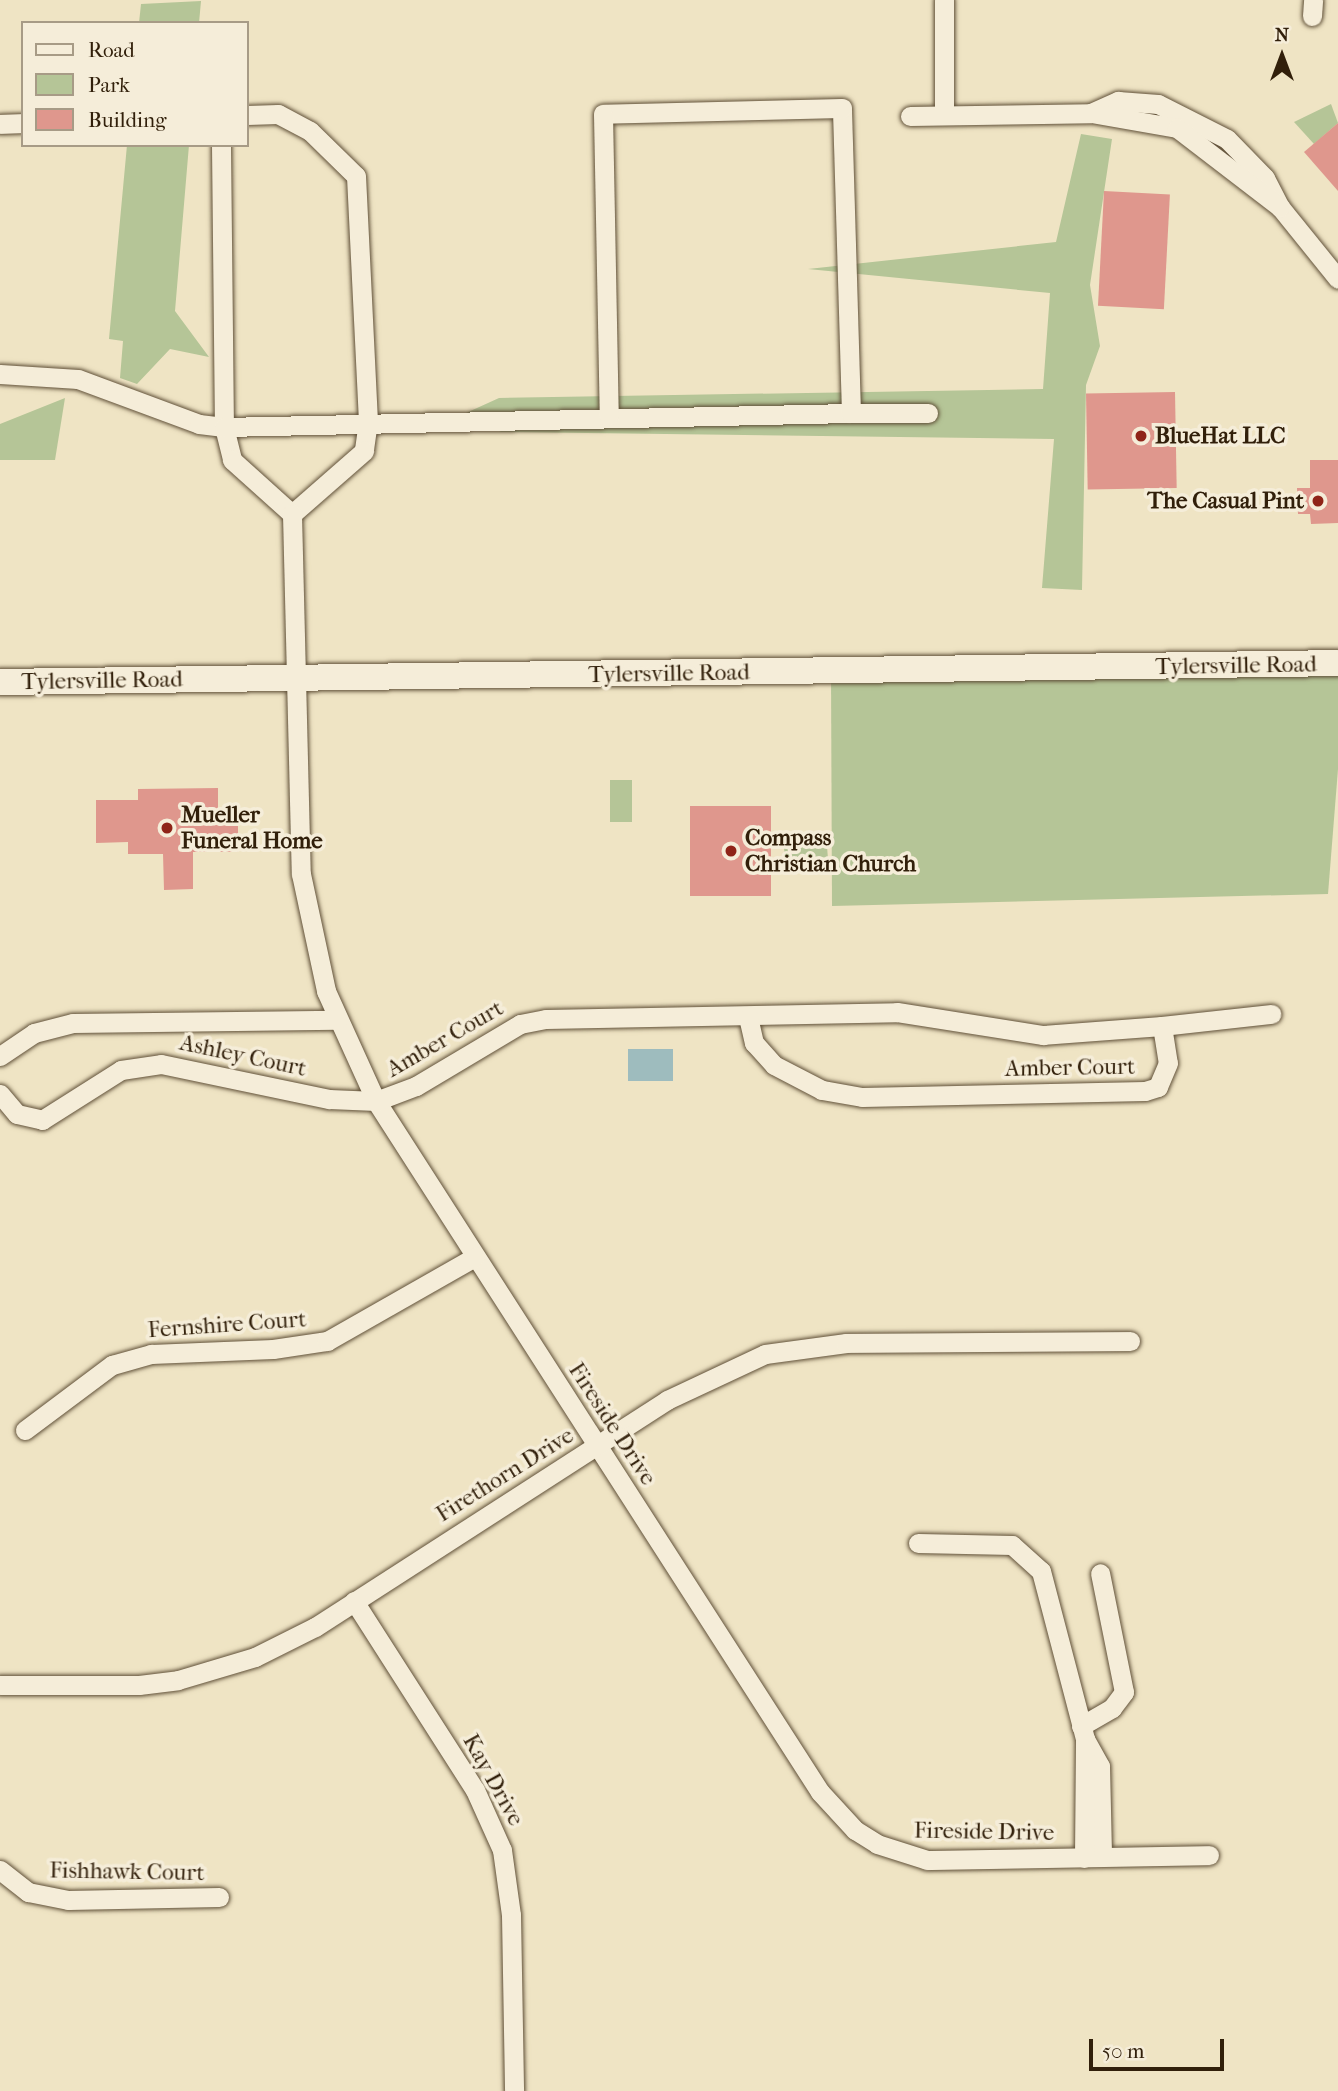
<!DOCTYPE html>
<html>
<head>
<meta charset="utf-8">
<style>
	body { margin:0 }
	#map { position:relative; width:1338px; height:2091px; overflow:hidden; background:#efe4c4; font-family:"IM FELL French Canon",serif }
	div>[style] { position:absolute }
	.green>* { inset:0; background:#b5c597; transform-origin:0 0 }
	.water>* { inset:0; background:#9ebcbe; transform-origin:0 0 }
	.building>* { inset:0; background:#df978d; transform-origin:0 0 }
	.roads { filter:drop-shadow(0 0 2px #605038) drop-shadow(0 0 2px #605038) }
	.minor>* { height:19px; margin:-9.5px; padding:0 9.5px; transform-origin:9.5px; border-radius:9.5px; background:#f5edd9 }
	.secondary>* { height:26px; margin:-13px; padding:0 13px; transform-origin:13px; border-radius:13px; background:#f5edd9 }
	.dots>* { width:19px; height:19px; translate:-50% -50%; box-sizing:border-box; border:4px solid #f5edd9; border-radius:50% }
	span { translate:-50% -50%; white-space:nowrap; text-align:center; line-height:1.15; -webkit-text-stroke:7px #f5edd9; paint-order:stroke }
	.poi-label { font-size:23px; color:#311f0a; font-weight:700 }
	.left { translate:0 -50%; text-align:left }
	.right { translate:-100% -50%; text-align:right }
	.street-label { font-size:23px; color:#311f0a }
	.legend { position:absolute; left:21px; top:21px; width:228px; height:126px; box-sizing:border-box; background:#f5edd9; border:2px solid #a79b86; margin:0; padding:9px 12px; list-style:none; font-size:21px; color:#311f0a }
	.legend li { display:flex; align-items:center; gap:14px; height:35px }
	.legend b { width:35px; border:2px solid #a79b86 }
	.north { position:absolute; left:1247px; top:21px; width:70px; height:70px; -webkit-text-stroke:5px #f5edd9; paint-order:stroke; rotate:0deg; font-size:19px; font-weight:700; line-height:28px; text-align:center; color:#311f0a }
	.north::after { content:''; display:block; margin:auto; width:24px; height:32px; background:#311f0a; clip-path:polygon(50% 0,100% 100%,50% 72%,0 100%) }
	.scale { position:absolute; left:1089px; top:2039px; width:135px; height:32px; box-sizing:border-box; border:4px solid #311f0a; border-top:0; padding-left:9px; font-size:21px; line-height:24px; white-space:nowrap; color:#311f0a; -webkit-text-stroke:5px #f5edd9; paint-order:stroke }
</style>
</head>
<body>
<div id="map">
	<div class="green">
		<div style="clip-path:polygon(201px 1px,199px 23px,139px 23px,141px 4px)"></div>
		<div style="clip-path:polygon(1331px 104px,1338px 123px,1314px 144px,1294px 122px)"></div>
		<div style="clip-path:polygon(1081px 134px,1112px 139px,1090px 285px,1100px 346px,1086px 385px,1082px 590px,1042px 588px,1054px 439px,501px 432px,466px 413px,499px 398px,1043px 389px,1050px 293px,808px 269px,1056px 242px)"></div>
		<div style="clip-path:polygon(127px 145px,189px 145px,175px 311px,209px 357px,170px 349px,137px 384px,120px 378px,123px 341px,109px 339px)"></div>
		<div style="clip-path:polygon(65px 398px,55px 460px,0 460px,0 424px)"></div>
		<div style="clip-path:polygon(1338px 663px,1338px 769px,1328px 894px,832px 906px,831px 672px)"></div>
		<div style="left:610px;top:780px;width:22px;height:42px"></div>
		<div style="left:826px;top:831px;width:27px;height:43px;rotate:86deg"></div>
	</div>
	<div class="water">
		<div style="left:673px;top:1049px;width:32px;height:45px;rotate:90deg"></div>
	</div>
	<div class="building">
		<div style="clip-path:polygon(1338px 123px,1338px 191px,1304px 152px)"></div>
		<div style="left:1104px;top:191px;width:66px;height:115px;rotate:3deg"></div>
		<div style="left:1175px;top:392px;width:96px;height:89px;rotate:89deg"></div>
		<div style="clip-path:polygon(1310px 460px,1338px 460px,1338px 523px,1311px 524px,1310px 514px,1298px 514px,1297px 488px,1310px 488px)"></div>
		<div style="clip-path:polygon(218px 788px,218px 814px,238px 814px,238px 852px,193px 852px,193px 889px,164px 890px,163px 854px,128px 854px,128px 842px,96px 843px,96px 800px,138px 800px,138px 789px)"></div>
		<div style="left:690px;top:806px;width:81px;height:90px"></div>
	</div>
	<div class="roads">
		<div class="minor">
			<div style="left:944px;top:0;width:115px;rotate:90deg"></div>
			<div style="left:1312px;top:16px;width:16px;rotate:-86deg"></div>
			<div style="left:1091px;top:113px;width:30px;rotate:-24deg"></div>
			<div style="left:1118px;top:101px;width:40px;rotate:4.3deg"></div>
			<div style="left:1158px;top:104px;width:77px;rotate:26.9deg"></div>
			<div style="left:1227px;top:139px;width:54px;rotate:45.7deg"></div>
			<div style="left:1265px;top:178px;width:33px;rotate:63deg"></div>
			<div style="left:1280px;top:207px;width:92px;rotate:51.1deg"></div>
			<div style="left:247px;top:115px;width:31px;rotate:-2deg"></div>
			<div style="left:278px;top:114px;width:36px;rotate:28deg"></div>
			<div style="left:310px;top:131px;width:64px;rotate:44.4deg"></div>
			<div style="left:356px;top:176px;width:245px;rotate:87.2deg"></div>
			<div style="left:368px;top:421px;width:30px;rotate:98deg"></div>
			<div style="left:364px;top:451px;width:96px;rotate:138.8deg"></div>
			<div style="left:910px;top:116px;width:181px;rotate:-0.9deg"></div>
			<div style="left:1091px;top:113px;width:87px;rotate:9.9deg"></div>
			<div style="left:1177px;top:128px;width:130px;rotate:37.5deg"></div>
			<div style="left:0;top:124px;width:23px;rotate:-2deg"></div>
			<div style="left:221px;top:145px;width:282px;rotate:89.4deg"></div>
			<div style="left:224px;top:427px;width:34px;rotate:76deg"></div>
			<div style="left:232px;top:460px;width:81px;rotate:42deg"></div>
			<div style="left:292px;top:514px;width:360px;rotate:88.6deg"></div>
			<div style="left:301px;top:874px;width:120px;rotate:77.9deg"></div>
			<div style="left:326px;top:991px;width:121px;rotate:65.6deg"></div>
			<div style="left:376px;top:1101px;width:821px;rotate:57.28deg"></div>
			<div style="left:820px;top:1792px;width:52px;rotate:47.4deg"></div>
			<div style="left:855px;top:1830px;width:26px;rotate:32deg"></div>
			<div style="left:877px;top:1844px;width:52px;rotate:17.7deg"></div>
			<div style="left:927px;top:1860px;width:282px;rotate:-1deg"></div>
			<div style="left:0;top:374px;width:78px;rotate:3.7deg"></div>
			<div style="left:78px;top:379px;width:129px;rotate:20.4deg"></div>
			<div style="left:199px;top:424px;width:25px;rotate:7deg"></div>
			<div style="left:224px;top:427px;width:627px;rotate:-1.28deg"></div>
			<div style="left:851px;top:413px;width:305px;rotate:-91.7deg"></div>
			<div style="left:842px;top:108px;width:239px;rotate:178.6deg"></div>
			<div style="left:603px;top:114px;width:302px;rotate:88.9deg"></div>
			<div style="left:851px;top:413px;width:77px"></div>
			<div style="left:1162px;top:1026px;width:110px;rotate:-6.3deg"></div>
			<div style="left:0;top:1056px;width:41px;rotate:-34.1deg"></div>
			<div style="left:34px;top:1033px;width:40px;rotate:-14.4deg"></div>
			<div style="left:73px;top:1023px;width:264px;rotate:-0.7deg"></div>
			<div style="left:0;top:1094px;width:26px;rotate:50deg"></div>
			<div style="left:17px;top:1114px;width:26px;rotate:13deg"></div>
			<div style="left:42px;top:1120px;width:93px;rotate:-32.3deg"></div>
			<div style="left:121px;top:1070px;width:40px;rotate:-8.5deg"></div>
			<div style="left:161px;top:1064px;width:172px;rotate:11.8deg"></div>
			<div style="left:329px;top:1099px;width:47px;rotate:2.4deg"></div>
			<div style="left:376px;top:1101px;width:43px;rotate:-20.6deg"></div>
			<div style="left:416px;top:1086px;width:121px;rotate:-30.8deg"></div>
			<div style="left:520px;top:1024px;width:26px;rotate:-11deg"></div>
			<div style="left:546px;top:1019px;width:351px;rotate:-1.1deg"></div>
			<div style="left:897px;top:1012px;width:148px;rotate:9deg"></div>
			<div style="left:1043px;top:1035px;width:119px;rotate:-4.3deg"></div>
			<div style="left:1162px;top:1026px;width:37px;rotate:81deg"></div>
			<div style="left:1168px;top:1063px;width:26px;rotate:113deg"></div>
			<div style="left:1158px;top:1087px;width:14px;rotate:163deg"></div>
			<div style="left:1145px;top:1091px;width:283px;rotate:178.8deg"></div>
			<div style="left:862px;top:1097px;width:41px;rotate:-170.1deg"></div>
			<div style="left:822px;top:1090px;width:54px;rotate:-152.5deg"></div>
			<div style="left:774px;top:1065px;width:30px;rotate:-132deg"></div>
			<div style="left:754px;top:1043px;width:26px;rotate:-103deg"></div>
			<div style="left:25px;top:1430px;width:109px;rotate:-36.8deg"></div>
			<div style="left:112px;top:1365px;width:41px;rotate:-15.8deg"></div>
			<div style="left:151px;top:1354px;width:122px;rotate:-2.3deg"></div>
			<div style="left:273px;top:1349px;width:55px;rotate:-8.4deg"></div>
			<div style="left:327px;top:1341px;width:170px;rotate:-29.6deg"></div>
			<div style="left:918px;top:1543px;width:94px;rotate:1.2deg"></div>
			<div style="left:1012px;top:1545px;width:39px;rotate:42deg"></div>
			<div style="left:1041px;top:1571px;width:174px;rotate:75.3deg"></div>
			<div style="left:1085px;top:1739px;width:31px;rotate:61deg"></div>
			<div style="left:1100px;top:1766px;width:91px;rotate:88.7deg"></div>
			<div style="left:354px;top:1601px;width:224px;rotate:57.4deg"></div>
			<div style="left:475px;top:1790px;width:66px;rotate:65.8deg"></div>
			<div style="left:502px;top:1850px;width:66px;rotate:82.1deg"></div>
			<div style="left:511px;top:1915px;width:176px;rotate:89deg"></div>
			<div style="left:0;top:1685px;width:139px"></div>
			<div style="left:139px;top:1685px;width:39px;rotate:-7deg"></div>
			<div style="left:178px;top:1680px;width:80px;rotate:-16.6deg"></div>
			<div style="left:255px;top:1657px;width:67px;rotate:-26.6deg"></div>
			<div style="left:315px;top:1627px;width:419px;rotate:-32.8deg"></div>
			<div style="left:667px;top:1400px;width:108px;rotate:-25.1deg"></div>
			<div style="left:765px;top:1354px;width:82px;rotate:-7.7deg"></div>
			<div style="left:846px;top:1343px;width:284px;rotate:-0.4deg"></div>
			<div style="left:1081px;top:1726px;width:36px;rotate:-30deg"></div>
			<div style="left:1112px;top:1708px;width:20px;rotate:-53deg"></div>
			<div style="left:1124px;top:1692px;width:121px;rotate:-101.4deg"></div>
			<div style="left:1084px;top:1858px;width:119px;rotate:-89.5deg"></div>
			<div style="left:0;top:1870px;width:36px;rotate:38deg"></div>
			<div style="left:28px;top:1892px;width:41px;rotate:11.3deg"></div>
			<div style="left:68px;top:1900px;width:151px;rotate:-1.1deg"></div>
		</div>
		<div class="secondary">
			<div style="left:0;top:682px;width:1338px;rotate:-0.81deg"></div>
		</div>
	</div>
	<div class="dots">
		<div style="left:1141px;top:436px;background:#8f2418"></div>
		<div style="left:1318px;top:501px;background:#8f2418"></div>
		<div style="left:167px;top:828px;background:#8f2418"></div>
		<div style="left:731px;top:851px;background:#8f2418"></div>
	</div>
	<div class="poi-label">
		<span class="left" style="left:1155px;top:436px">BlueHat LLC</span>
		<span class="right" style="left:1304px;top:501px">The Casual Pint</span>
		<span class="left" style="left:181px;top:828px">Mueller<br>Funeral Home</span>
		<span class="left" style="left:745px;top:851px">Compass<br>Christian Church</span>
	</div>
	<div class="street-label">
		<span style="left:1236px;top:666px;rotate:-1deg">Tylersville Road</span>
		<span style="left:669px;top:674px;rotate:-1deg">Tylersville Road</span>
		<span style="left:102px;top:681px;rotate:-1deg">Tylersville Road</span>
		<span style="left:445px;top:1039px;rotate:-30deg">Amber Court</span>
		<span style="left:243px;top:1056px;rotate:12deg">Ashley Court</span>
		<span style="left:1070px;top:1068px;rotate:-1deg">Amber Court</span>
		<span style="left:227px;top:1325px;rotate:-4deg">Fernshire Court</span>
		<span style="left:612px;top:1424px;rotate:57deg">Fireside Drive</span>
		<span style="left:505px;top:1475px;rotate:-32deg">Firethorn Drive</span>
		<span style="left:493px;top:1780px;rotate:61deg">Kay Drive</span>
		<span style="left:984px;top:1832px;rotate:1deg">Fireside Drive</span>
		<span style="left:127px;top:1872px;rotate:1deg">Fishhawk Court</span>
	</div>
	<ul class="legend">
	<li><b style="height:9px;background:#f5edd9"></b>Road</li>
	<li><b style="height:19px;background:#b5c597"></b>Park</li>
	<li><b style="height:19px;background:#df978d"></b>Building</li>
	</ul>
	<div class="north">N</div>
	<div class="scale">50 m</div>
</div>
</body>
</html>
